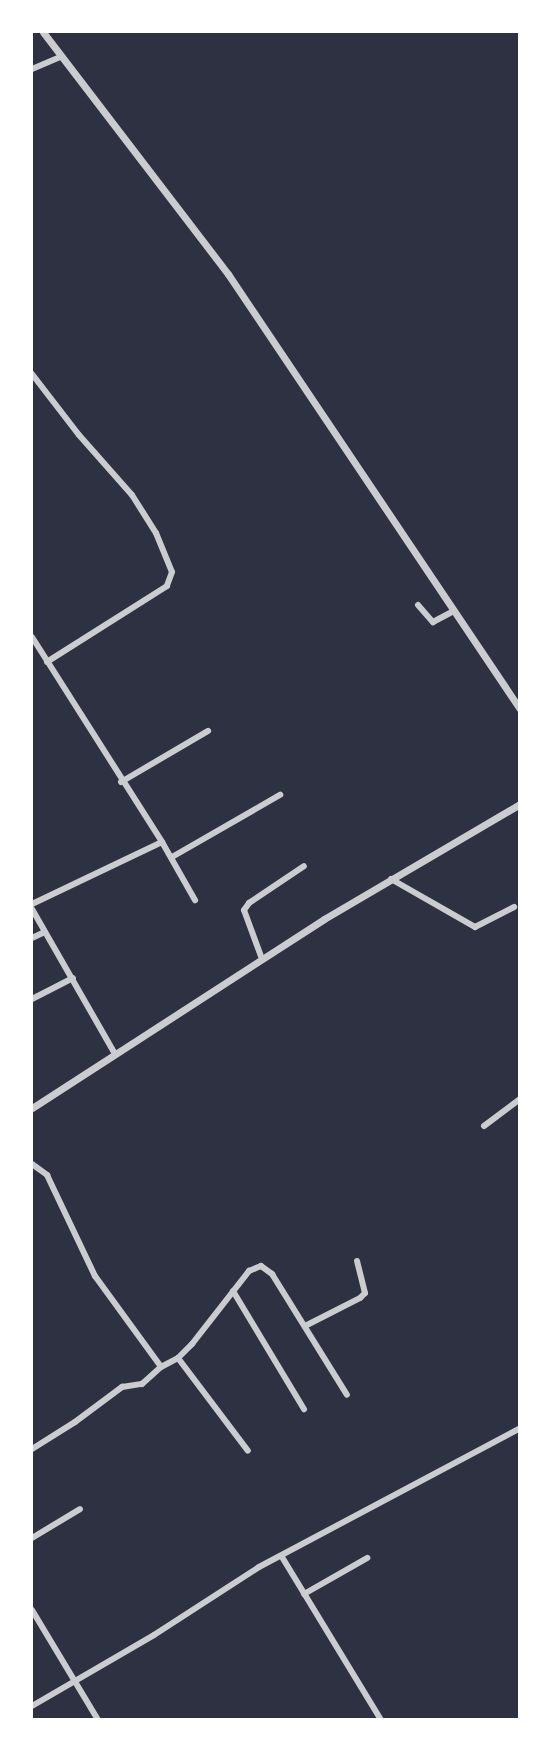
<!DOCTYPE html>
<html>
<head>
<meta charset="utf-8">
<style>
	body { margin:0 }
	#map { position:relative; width:551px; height:1751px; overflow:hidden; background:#2d3142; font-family:"PT Serif",serif }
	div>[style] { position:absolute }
	.minor>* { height:6px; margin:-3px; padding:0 3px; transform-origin:3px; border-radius:3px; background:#caccd0 }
	.tertiary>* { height:7px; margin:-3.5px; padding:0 3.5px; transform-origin:3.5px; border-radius:3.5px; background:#caccd0 }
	span { translate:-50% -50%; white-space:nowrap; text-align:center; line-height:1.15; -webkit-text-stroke:5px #fff; paint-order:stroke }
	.frame { position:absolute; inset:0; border:33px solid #fff; pointer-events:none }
</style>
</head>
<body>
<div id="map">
	<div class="minor">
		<div style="left:32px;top:69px;width:30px;rotate:-23deg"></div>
		<div style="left:32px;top:374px;width:77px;rotate:52.4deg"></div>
		<div style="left:79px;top:435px;width:80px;rotate:48.5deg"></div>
		<div style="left:132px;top:495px;width:45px;rotate:57.7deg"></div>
		<div style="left:156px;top:533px;width:42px;rotate:67.7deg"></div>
		<div style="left:172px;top:572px;width:15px;rotate:110deg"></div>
		<div style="left:167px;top:586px;width:142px;rotate:147.7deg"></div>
		<div style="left:418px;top:605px;width:23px;rotate:49deg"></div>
		<div style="left:433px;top:622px;width:24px;rotate:-28deg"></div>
		<div style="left:32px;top:637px;width:243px;rotate:57.6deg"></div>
		<div style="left:162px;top:842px;width:144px;rotate:154.5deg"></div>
		<div style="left:121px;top:782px;width:101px;rotate:-30.4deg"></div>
		<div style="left:162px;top:842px;width:67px;rotate:60.4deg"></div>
		<div style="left:172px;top:857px;width:125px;rotate:-29.9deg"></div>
		<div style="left:391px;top:879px;width:97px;rotate:29.7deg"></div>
		<div style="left:475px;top:927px;width:44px;rotate:-27.1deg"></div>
		<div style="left:32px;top:909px;width:165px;rotate:60.2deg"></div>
		<div style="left:32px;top:938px;width:14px;rotate:-25deg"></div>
		<div style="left:262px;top:959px;width:52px;rotate:-110.2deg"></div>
		<div style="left:244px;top:910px;width:9px;rotate:-54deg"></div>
		<div style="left:249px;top:903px;width:66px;rotate:-33.9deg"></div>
		<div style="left:32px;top:999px;width:46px;rotate:-27.1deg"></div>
		<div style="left:484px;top:1126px;width:45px;rotate:-36.9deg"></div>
		<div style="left:32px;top:1164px;width:19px;rotate:36deg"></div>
		<div style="left:47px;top:1175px;width:112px;rotate:64.6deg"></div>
		<div style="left:95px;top:1276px;width:112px;rotate:54deg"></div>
		<div style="left:161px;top:1367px;width:19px;rotate:-28deg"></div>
		<div style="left:178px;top:1358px;width:20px;rotate:-45deg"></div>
		<div style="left:192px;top:1344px;width:93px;rotate:-52deg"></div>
		<div style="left:249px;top:1271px;width:13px;rotate:-23deg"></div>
		<div style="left:261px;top:1266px;width:14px;rotate:36deg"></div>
		<div style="left:272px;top:1274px;width:142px;rotate:58.2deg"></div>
		<div style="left:233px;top:1291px;width:138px;rotate:59deg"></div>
		<div style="left:305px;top:1326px;width:62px;rotate:-27deg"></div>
		<div style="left:360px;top:1298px;width:7px;rotate:-45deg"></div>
		<div style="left:365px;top:1293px;width:33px;rotate:-104deg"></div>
		<div style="left:178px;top:1358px;width:116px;rotate:53deg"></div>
		<div style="left:32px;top:1449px;width:51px;rotate:-32.1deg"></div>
		<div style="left:75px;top:1422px;width:59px;rotate:-36.7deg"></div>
		<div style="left:122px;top:1387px;width:20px;rotate:-9deg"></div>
		<div style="left:142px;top:1384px;width:25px;rotate:-42deg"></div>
		<div style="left:32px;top:1538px;width:56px;rotate:-31.1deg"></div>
		<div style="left:282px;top:1557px;width:191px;rotate:58.7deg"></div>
		<div style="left:304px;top:1594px;width:73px;rotate:-29.7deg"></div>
		<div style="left:32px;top:1610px;width:128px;rotate:59deg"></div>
		<div style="left:32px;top:1706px;width:141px;rotate:-30.2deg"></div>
		<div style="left:154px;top:1635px;width:125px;rotate:-32.9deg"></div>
		<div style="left:259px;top:1567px;width:296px;rotate:-28deg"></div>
	</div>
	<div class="tertiary">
		<div style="left:43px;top:32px;width:305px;rotate:52.6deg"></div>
		<div style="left:228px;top:274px;width:524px;rotate:56.13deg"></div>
		<div style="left:32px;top:1108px;width:348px;rotate:-32.9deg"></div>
		<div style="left:324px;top:919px;width:227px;rotate:-30.4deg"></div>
	</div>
	<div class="frame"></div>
</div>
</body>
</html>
